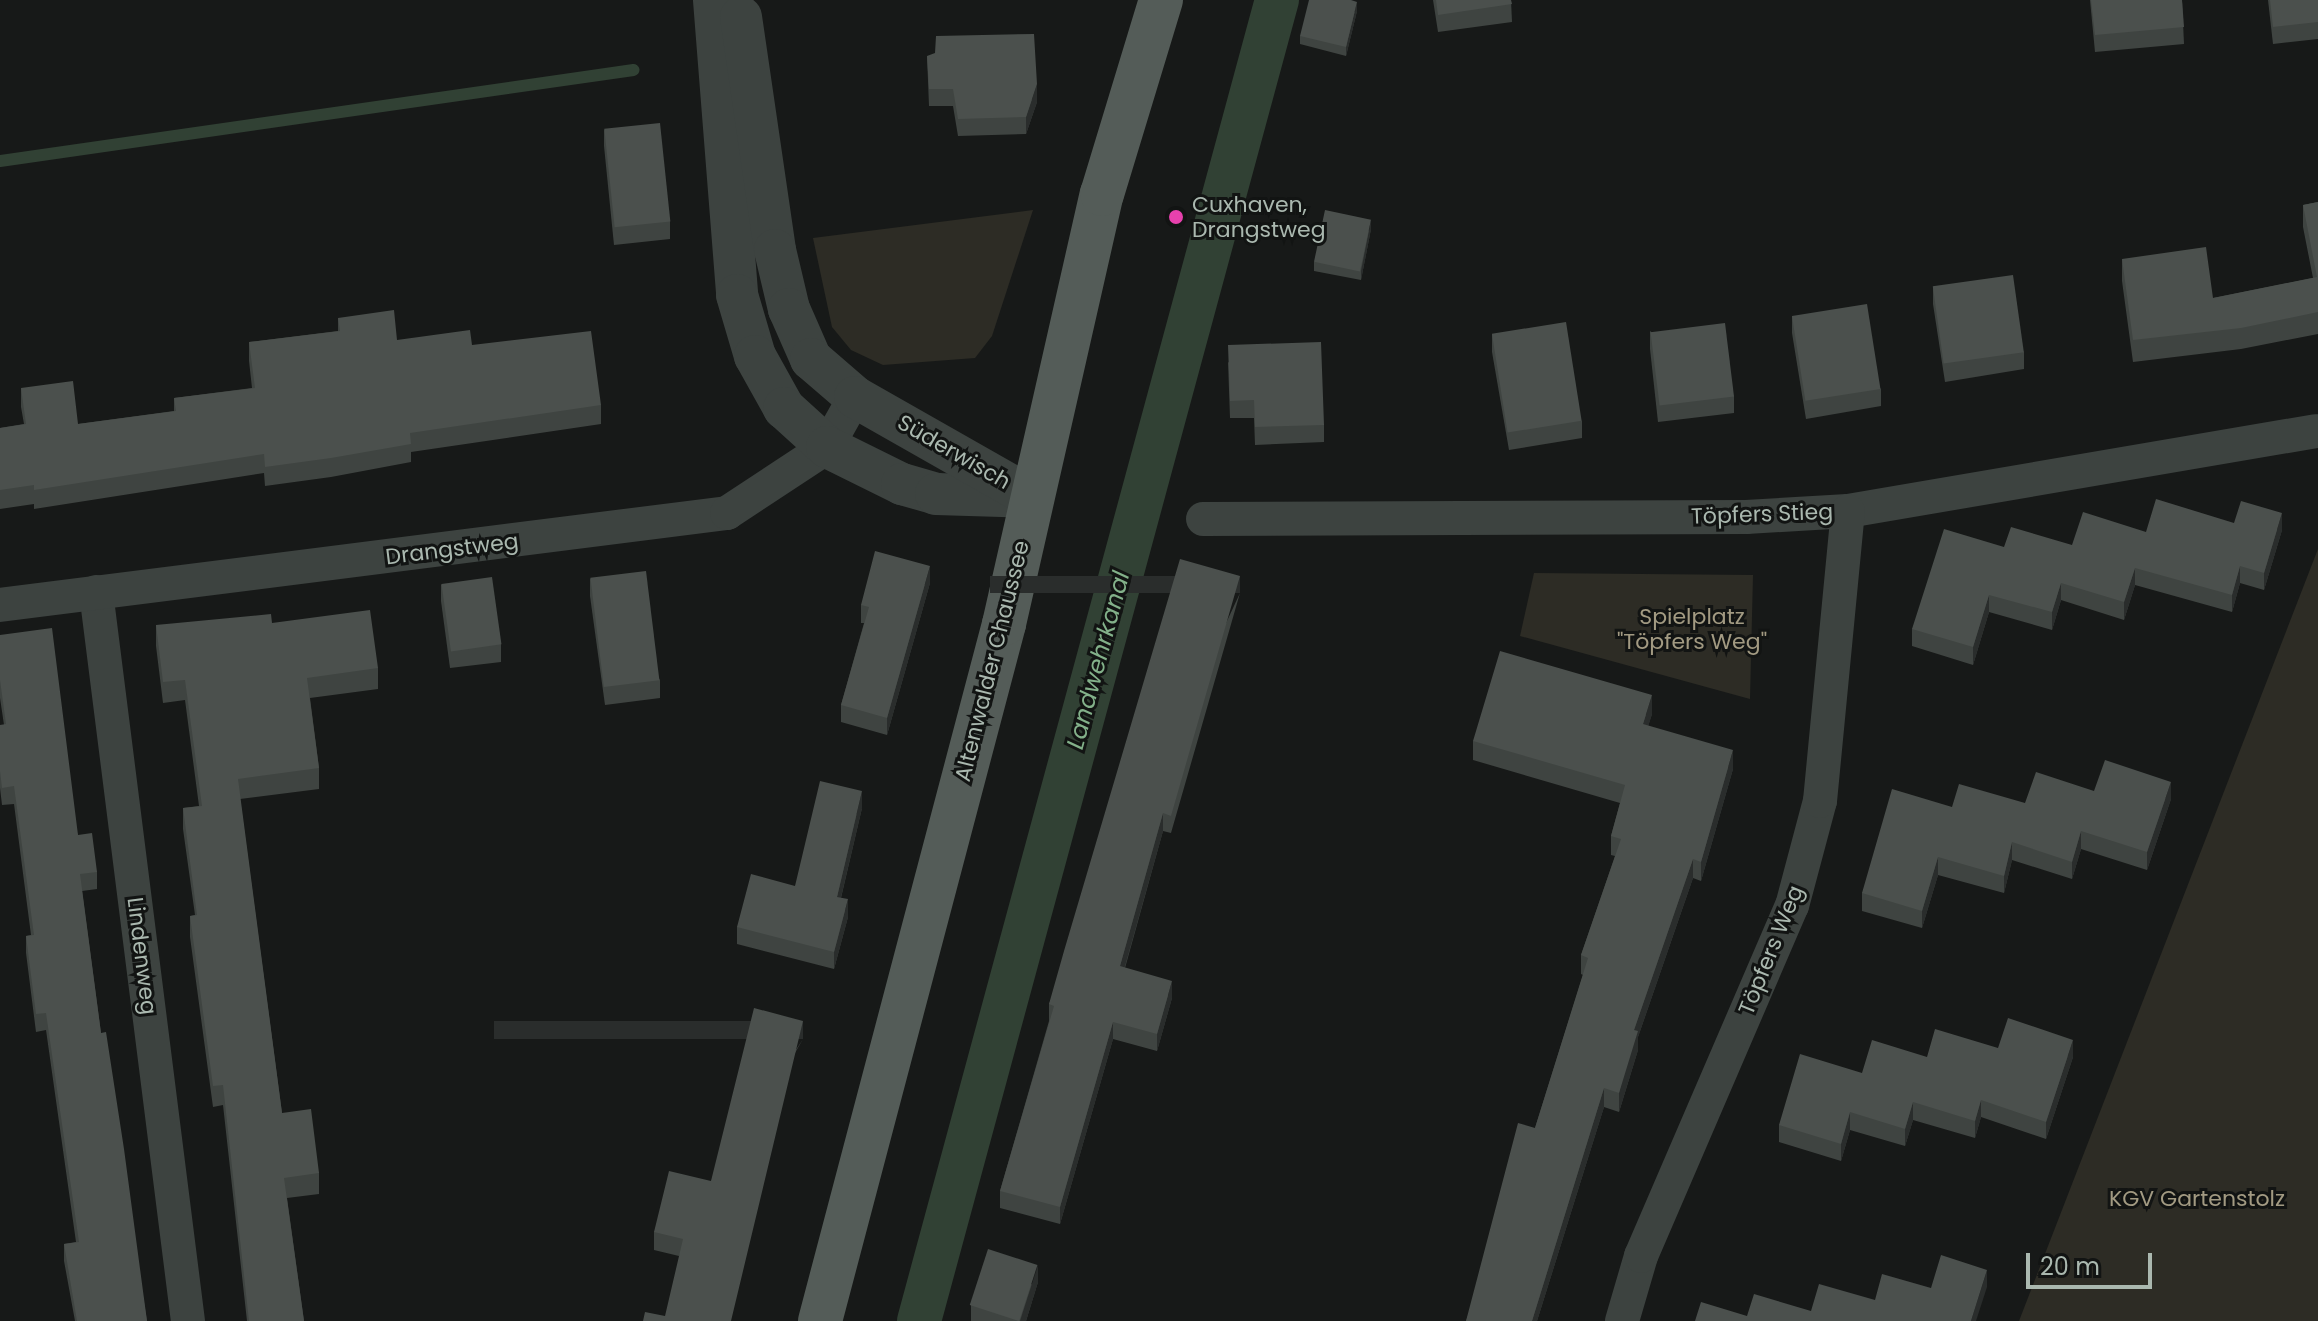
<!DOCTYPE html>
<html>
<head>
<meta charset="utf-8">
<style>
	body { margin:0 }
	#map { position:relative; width:2318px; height:1321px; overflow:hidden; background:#171918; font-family:Poppins,sans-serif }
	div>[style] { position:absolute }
	.green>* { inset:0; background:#2d2c25 }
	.stream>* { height:12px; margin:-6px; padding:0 6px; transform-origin:6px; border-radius:6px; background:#314134 }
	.canal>* { height:44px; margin:-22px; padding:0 22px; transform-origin:22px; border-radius:22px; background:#314134 }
	.minor>* { height:34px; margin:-17px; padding:0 17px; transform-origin:17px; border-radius:17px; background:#3d4340 }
	.tertiary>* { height:42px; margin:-21px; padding:0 21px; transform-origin:21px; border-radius:21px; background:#3d4340 }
	.primary>* { height:44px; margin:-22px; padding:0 22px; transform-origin:22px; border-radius:22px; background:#545c58 }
	.wall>* { inset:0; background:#3f4441 }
	.shaded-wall>* { inset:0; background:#2a2d2c; transform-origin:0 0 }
	.building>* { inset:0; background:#4b504d; transform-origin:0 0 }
	.dots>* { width:22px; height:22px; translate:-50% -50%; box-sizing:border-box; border:4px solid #121413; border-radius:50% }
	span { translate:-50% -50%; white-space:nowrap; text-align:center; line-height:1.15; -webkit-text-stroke:6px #121413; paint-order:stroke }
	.poi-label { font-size:22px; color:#aab8af }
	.left { translate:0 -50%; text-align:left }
	.street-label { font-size:22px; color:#aab8af }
	.park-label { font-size:22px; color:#a29a82 }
	.water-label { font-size:24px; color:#83b18a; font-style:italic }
	.scale { position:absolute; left:2026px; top:1253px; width:126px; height:36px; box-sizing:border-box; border:4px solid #aab8af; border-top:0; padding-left:10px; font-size:24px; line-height:28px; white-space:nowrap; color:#aab8af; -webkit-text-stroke:6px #121413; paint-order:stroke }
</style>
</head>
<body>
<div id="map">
	<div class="green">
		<div style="clip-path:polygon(1033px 210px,992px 336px,975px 358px,883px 365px,851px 350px,832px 327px,813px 238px)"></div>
		<div style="clip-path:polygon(2318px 549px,2318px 1321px,2019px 1321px,2225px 789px)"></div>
		<div style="clip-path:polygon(1534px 573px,1753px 575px,1750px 699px,1520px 636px)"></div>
	</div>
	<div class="stream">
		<div style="left:0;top:161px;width:640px;rotate:-8.18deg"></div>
	</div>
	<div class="canal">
		<div style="left:919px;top:1321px;width:1369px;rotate:-74.84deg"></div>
	</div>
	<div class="minor">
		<div style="left:1203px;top:519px;width:543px;rotate:-0.21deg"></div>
		<div style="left:1746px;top:517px;width:102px;rotate:-3.4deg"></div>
		<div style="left:1848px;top:511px;width:474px;rotate:-9.7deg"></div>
		<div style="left:96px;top:592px;width:735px;rotate:82.81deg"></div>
		<div style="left:0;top:605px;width:733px;rotate:-7.21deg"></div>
		<div style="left:727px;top:513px;width:120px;rotate:-33.4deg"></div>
		<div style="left:827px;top:447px;width:57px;rotate:-60.8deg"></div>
		<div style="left:1622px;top:1321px;width:68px;rotate:-73.7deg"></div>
		<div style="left:1641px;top:1256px;width:381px;rotate:-66.7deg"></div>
		<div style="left:1792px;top:906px;width:109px;rotate:-75.1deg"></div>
		<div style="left:1820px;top:801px;width:291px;rotate:-84.5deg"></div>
	</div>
	<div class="tertiary">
		<div style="left:714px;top:0;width:296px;rotate:85.5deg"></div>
		<div style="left:737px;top:295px;width:64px;rotate:73.6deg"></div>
		<div style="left:755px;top:356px;width:60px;rotate:60.9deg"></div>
		<div style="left:784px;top:408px;width:58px;rotate:42.2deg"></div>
		<div style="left:827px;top:447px;width:84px;rotate:26.3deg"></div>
		<div style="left:902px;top:484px;width:35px;rotate:16deg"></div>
		<div style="left:936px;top:494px;width:94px;rotate:1.8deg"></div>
		<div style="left:741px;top:17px;width:235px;rotate:81.7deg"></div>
		<div style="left:775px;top:250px;width:61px;rotate:76.7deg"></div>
		<div style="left:789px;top:309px;width:55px;rotate:66.3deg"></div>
		<div style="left:811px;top:359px;width:58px;rotate:40.8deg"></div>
		<div style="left:855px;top:397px;width:200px;rotate:29.6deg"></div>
	</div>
	<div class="primary">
		<div style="left:820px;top:1321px;width:721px;rotate:-75.21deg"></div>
		<div style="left:1004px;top:624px;width:441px;rotate:-77.2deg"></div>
		<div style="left:1102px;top:194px;width:203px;rotate:-73.1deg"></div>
	</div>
	<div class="wall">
		<div style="clip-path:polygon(1433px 0,1511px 0,1512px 22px,1438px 32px)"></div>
		<div style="clip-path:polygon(2090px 0,2182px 0,2184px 44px,2095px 52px)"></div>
		<div style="clip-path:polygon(2268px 0,2318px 0,2318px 39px,2273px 44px)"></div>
		<div style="clip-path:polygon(1357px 11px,1346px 56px,1300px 44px,1300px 36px)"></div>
		<div style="clip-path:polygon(927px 56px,1037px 102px,1026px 134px,958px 136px,953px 106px,929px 106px)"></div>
		<div style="clip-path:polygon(604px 129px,670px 221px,670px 239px,614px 245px,604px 146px)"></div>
		<div style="clip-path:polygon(2318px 202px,2318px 334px,2241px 349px,2133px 362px,2122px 281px,2122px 259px,2213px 298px,2313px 278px,2303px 227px,2303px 205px)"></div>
		<div style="clip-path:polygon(1371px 229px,1361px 280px,1314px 271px,1314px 262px)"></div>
		<div style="clip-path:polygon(1933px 287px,2024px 352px,2024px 369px,1945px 382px,1933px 304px)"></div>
		<div style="clip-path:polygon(1792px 316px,1881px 389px,1881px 406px,1806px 419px,1792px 333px)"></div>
		<div style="clip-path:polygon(338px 318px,397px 340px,472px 345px,601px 405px,601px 424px,411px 452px,411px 462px,331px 477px,265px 486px,264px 473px,34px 509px,34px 504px,0 509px,0 428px,24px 424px,21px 407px,21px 388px,78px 424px,174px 411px,174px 398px,252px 388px,249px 361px,249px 342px,338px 331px)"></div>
		<div style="clip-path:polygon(1650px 331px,1734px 396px,1734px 413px,1658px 422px,1650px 349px)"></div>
		<div style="clip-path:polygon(1492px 334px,1582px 421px,1582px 438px,1509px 450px,1492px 352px)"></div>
		<div style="clip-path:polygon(1228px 362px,1324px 425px,1324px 442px,1255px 445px,1254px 418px,1230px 418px)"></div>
		<div style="clip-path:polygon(2234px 523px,2282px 530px,2264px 590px,2240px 583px,2232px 612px,2135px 585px,2124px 620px,2061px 600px,2052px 630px,1989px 612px,1973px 665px,1912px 646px,1912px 629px,2004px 547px,2072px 545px,2146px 532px)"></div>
		<div style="clip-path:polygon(590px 578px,660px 680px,660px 698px,605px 705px,590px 596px)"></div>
		<div style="clip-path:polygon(930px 583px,887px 735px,841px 722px,841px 705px,864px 623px,861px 623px,861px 605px)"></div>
		<div style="clip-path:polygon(441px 584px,501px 644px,501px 662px,450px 668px,441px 601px)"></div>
		<div style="clip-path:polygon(1240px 593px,1171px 833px,1163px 831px,1125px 968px,1172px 998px,1157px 1051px,1113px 1039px,1060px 1224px,1000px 1208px,1000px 1191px,1049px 1021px,1049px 1004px)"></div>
		<div style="clip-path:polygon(272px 623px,378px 668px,378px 689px,310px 698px,319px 768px,319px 789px,240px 799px,282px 1113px,319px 1173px,319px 1194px,287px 1198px,304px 1321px,247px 1321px,223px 1105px,213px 1107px,190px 937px,190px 916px,195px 915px,183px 829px,183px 808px,199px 806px,185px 700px,163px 703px,156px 646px,156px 625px)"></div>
		<div style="clip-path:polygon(0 635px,78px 835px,97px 872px,97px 889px,82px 891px,101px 1033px,147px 1321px,75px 1321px,64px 1261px,64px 1244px,76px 1242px,46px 1030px,36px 1032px,26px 953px,26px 936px,31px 935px,14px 804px,2px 805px,0 788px,0 725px,4px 725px,0 698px)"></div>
		<div style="clip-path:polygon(1652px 714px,1648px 726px,1733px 769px,1701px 881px,1693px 878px,1638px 1037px,1638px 1050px,1619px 1112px,1604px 1107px,1537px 1321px,1466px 1321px,1535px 1128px,1583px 975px,1581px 974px,1581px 955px,1615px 856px,1611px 855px,1611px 836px,1620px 803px,1473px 760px,1473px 741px)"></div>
		<div style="clip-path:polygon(2094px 791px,2171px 799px,2147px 870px,2081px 849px,2072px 879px,2012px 860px,2004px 893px,1938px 875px,1922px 928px,1862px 911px,1862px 893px,1952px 807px,2025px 803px)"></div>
		<div style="clip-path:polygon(862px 808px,841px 898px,848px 917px,834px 969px,737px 944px,737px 927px,795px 886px)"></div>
		<div style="clip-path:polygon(803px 1039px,679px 1256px,654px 1250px,654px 1232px,711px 1181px)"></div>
		<div style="clip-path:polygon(1998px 1048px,2073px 1057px,2046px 1139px,1981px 1117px,1975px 1138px,1913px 1120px,1905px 1146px,1850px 1130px,1841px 1161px,1779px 1142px,1779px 1125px,1862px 1073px,1927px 1057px)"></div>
		<div style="clip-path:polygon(1038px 1282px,1026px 1321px,971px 1321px,971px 1305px)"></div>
	</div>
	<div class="shaded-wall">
		<div style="clip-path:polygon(1357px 2px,1357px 11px,1346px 56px,1346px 47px)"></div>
		<div style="clip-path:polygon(1037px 84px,1037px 102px,1026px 134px,1026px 117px)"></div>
		<div style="clip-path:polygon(1371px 220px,1371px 229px,1361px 280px,1361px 271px)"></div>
		<div style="clip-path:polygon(2282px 513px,2282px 530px,2264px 590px,2264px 573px)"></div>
		<div style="clip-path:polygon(930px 566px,930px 583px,887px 735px,887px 718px)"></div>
		<div style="clip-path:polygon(2240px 566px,2240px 583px,2232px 612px,2232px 595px)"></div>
		<div style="clip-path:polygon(2135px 568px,2135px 585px,2124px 620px,2124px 602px)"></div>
		<div style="left:1240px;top:576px;width:17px;height:250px;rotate:90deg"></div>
		<div style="clip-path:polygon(2061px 583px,2061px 600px,2052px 630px,2052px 612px)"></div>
		<div style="clip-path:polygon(1989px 595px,1989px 612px,1973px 665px,1973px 647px)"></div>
		<div style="clip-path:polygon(1652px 695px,1652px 714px,1643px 743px,1643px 724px)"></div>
		<div style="clip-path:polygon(1733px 750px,1733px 769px,1701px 881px,1701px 862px)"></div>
		<div style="clip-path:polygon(2171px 782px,2171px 799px,2147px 870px,2147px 852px)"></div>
		<div style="clip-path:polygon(862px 791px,862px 808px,837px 914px,837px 897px)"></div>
		<div style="clip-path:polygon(1163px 813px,1163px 831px,1120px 984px,1120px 966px)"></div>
		<div style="clip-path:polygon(2081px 831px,2081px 849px,2072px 879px,2072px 862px)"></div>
		<div style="clip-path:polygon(2012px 842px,2012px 860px,2004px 893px,2004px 876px)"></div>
		<div style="clip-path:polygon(1938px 857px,1938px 875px,1922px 928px,1922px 911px)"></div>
		<div style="clip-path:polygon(1693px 859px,1693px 878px,1638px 1037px,1638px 1050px,1619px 1112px,1619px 1093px,1634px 1030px)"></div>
		<div style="clip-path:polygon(848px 899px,848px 917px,834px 969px,834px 952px)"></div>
		<div style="clip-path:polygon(1172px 981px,1172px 998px,1157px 1051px,1157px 1034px)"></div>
		<div style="left:803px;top:1021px;width:18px;height:309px;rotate:90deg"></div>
		<div style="clip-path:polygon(1113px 1022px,1113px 1039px,1060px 1224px,1060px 1207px)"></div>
		<div style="clip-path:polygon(2073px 1040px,2073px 1057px,2046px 1139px,2046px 1122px)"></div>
		<div style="clip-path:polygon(1604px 1088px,1604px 1107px,1537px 1321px,1532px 1321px)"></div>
		<div style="clip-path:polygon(1981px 1100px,1981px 1117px,1975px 1138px,1975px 1121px)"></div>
		<div style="clip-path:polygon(1913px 1102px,1913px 1120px,1905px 1146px,1905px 1129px)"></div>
		<div style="clip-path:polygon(1850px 1112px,1850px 1130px,1841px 1161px,1841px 1144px)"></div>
		<div style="clip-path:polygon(1038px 1265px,1038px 1282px,1026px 1321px,1020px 1321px)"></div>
		<div style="clip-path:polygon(1987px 1270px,1987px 1287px,1976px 1321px,1971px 1321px)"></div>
	</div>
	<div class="building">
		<div style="clip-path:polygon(1309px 0,1351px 0,1357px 2px,1346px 47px,1300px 36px)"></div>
		<div style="clip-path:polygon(1436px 0,1511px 0,1512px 4px,1438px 15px)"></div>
		<div style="clip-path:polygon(2091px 0,2182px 0,2184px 27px,2095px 35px)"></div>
		<div style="clip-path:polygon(2270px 0,2318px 0,2318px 22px,2273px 27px)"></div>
		<div style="clip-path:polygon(1034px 34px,1037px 84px,1026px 117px,958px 119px,953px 89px,929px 89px,927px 56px,935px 53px,936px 36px)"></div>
		<div style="left:660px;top:123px;width:99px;height:56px;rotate:84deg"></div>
		<div style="clip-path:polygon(2318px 202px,2318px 312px,2241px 328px,2133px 340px,2122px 259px,2206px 247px,2213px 298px,2317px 277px,2303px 205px)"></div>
		<div style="left:1325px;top:210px;width:47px;height:53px;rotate:12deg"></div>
		<div style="left:2013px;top:275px;width:78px;height:81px;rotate:82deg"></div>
		<div style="left:1867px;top:304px;width:86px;height:76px;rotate:81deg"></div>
		<div style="clip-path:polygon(394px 310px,397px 340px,470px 330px,472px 345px,591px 331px,601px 405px,410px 433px,411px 444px,331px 458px,265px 467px,264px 454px,34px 490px,34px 485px,0 490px,0 428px,26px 424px,21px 388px,73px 381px,78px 424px,176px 411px,174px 398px,255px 388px,249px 342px,340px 331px,338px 318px)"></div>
		<div style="left:1566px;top:322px;width:100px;height:75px;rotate:81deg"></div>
		<div style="left:1725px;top:323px;width:74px;height:75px;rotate:83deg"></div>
		<div style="clip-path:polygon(1321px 342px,1324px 425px,1255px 427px,1254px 400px,1230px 401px,1228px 345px)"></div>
		<div style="clip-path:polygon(2156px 499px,2234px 523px,2241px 501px,2282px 513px,2264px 573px,2240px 566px,2232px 595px,2135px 568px,2124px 602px,2061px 583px,2052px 612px,1989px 595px,1973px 647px,1912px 629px,1944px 529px,2004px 547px,2011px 527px,2072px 545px,2083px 512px,2146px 532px)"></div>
		<div style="clip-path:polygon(875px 551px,930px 566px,887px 718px,841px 705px,869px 607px,861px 605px)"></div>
		<div style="clip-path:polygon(1180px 559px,1240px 576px,1171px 816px,1163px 813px,1120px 966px,1172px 981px,1157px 1034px,1113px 1022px,1060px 1207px,1000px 1191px,1054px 1006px,1049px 1004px,1064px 951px)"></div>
		<div style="left:646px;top:571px;width:110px;height:56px;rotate:83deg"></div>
		<div style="left:492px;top:577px;width:68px;height:51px;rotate:82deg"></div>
		<div style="clip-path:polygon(370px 610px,378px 668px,307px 678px,319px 768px,238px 779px,282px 1113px,311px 1109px,319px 1173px,284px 1178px,304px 1321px,249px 1321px,223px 1085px,213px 1086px,190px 916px,197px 915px,183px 808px,202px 806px,185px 680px,163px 682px,156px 625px,271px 614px,272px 623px)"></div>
		<div style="clip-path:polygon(52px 628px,78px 835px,92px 833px,97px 872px,80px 874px,101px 1033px,106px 1032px,124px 1149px,147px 1321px,77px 1321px,64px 1244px,79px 1242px,46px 1013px,36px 1014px,26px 936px,34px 935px,14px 786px,2px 788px,0 771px,0 725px,6px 724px,0 680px,0 635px)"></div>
		<div style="clip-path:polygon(1500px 651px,1652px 695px,1643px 724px,1733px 750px,1701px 862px,1693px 859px,1634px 1030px,1638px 1031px,1619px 1093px,1604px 1088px,1532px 1321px,1466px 1321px,1518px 1123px,1535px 1128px,1588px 958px,1581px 955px,1621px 839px,1611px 836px,1625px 785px,1473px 741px)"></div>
		<div style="clip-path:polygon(2105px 760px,2171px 782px,2147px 852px,2081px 831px,2072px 862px,2012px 842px,2004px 876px,1938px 857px,1922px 911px,1862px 893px,1892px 789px,1952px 807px,1959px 784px,2025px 803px,2036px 772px,2094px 791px)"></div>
		<div style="clip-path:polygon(820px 781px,862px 791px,837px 897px,848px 899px,834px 952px,737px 927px,751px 874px,795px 886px)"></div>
		<div style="clip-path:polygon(754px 1008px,803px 1021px,731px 1321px,643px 1321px,645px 1312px,665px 1316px,683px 1239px,654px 1232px,669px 1171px,711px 1181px)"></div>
		<div style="clip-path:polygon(2008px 1018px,2073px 1040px,2046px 1122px,1981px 1100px,1975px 1121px,1913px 1102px,1905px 1129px,1850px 1112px,1841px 1144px,1779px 1125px,1800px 1054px,1862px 1073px,1872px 1040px,1927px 1057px,1935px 1029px,1998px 1048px)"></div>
		<div style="left:988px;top:1249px;width:52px;height:59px;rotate:18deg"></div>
		<div style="clip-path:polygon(1941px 1255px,1987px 1270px,1971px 1321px,1695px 1321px,1701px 1302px,1747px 1316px,1754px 1294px,1811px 1311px,1819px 1284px,1875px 1300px,1882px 1274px,1931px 1288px)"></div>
	</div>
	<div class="dots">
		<div style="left:1176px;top:217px;background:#e741ad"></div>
	</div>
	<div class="poi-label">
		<span class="left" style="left:1192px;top:217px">Cuxhaven,<br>Drangstweg</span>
	</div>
	<div class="street-label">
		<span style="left:954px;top:452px;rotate:30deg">Süderwisch</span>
		<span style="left:1762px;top:514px;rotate:-2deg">Töpfers Stieg</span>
		<span style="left:452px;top:549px;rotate:-7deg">Drangstweg</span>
		<span style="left:992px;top:661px;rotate:-76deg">Altenwalder Chaussee</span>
		<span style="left:1771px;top:950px;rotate:-68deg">Töpfers Weg</span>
		<span style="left:142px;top:956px;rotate:83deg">Lindenweg</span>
	</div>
	<div class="park-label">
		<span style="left:1692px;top:629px">Spielplatz<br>"Töpfers Weg"</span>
		<span style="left:2197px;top:1199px">KGV Gartenstolz</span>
	</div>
	<div class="water-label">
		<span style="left:1098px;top:660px;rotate:-75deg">Landwehrkanal</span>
	</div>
	<div class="scale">20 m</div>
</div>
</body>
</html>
